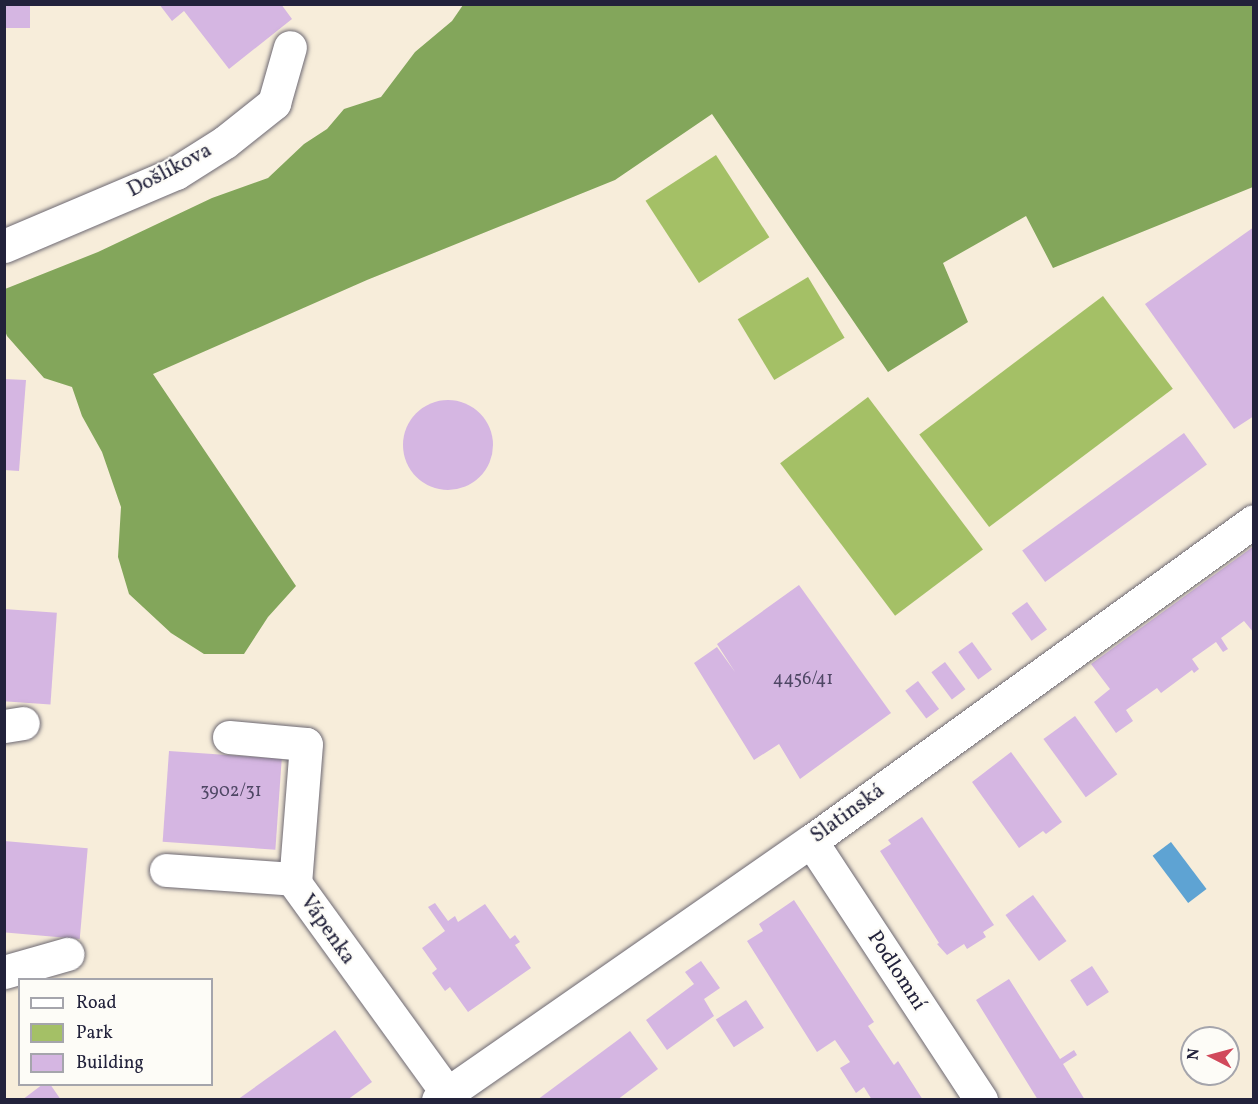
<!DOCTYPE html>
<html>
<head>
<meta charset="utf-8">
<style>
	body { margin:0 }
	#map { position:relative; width:1258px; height:1104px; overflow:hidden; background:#f7edda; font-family:Vollkorn,serif }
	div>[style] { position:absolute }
	.green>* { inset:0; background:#a4c066; transform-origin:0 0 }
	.forest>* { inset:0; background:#83a65b }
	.water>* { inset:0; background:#5ea3d3; transform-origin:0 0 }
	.building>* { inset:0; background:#d5b6e2; transform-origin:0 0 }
	.round { border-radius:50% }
	.roads { filter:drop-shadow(0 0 2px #6d6973) drop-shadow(0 0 2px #6d6973) }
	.minor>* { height:33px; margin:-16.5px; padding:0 16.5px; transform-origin:16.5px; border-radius:16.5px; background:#fff }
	span { translate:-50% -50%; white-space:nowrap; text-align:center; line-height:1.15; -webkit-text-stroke:4.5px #fdfcf7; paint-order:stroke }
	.number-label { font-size:18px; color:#4f4765 }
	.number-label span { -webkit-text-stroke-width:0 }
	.street-label { font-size:21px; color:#22223b }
	.frame { position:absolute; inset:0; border:6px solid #22223b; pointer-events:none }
	.legend { position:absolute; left:18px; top:978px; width:195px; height:108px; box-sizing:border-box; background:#fdfcf7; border:2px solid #a5a5ac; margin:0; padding:8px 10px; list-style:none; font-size:18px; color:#22223b }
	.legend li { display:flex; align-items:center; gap:12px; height:30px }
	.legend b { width:30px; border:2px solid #a5a5ac }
	.north { position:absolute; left:1180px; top:1026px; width:60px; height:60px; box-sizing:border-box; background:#fdfcf7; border:2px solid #a5a5ac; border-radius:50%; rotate:276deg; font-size:16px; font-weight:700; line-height:24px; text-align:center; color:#22223b }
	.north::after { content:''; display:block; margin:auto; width:21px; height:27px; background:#d1495b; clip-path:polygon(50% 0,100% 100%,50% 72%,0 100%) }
</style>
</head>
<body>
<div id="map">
	<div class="green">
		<div style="left:716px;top:155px;width:98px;height:84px;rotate:57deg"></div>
		<div style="left:808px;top:277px;width:71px;height:82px;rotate:59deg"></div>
		<div style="left:1103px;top:296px;width:116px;height:230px;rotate:53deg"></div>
		<div style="left:868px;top:397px;width:191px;height:110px;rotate:53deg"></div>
	</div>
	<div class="forest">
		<div style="clip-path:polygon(463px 5px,1253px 5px,1253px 187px,1053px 268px,1026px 216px,943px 263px,968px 322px,888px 372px,712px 114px,615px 180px,367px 280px,153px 374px,296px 586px,268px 617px,244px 654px,204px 654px,171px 633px,129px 594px,118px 557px,121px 507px,102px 452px,82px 416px,72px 387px,44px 378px,7px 336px,5px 331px,5px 289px,98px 252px,212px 198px,268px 178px,304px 144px,327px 129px,344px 109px,381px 97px,415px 52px,452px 21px)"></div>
	</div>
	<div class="water">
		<div style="left:1171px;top:842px;width:59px;height:23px;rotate:53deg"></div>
	</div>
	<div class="building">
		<div style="left:4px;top:4px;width:26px;height:24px"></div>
		<div style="clip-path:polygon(159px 4px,281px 4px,292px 19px,229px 69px,184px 11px,172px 21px)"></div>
		<div style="clip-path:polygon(1254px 227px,1254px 416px,1234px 429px,1145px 304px)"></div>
		<div style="clip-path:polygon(4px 379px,26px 380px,19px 471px,4px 470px)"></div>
		<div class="round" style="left:403px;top:400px;width:90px;height:90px"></div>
		<div style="left:1184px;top:433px;width:39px;height:200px;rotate:54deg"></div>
		<div style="clip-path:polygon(1254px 546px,1254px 633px,1244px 621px,1221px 638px,1228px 649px,1223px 652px,1216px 642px,1192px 659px,1199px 669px,1194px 673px,1192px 670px,1161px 693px,1157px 688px,1126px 710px,1133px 721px,1116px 733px,1094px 702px,1110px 689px,1091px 664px)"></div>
		<div style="clip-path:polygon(799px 585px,891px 713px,800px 779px,779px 744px,754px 760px,694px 663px,717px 647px,735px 672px,717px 644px)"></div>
		<div style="left:1027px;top:602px;width:34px;height:19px;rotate:54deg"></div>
		<div style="left:4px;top:609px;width:53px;height:92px;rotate:4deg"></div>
		<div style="left:972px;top:642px;width:34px;height:17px;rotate:54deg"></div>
		<div style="left:945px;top:662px;width:34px;height:17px;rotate:53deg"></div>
		<div style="left:918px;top:681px;width:35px;height:16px;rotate:53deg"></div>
		<div style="left:1075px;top:716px;width:72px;height:39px;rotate:54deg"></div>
		<div style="left:169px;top:751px;width:113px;height:91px;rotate:4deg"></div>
		<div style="clip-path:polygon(1011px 752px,1062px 822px,1046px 834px,1043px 831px,1019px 848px,972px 782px)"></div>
		<div style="clip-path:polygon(922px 817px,994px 925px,983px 932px,986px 937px,967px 949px,964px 944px,947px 955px,937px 944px,939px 943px,880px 851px,891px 844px,888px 840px)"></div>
		<div style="left:4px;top:841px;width:84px;height:91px;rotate:5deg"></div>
		<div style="left:1033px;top:895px;width:57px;height:34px;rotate:54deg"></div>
		<div style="clip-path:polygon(794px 900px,874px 1022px,868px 1026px,894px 1065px,898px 1061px,923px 1100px,872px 1100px,864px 1087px,856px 1093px,840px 1068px,850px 1062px,835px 1040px,817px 1052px,747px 941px,763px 931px,759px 924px)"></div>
		<div style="clip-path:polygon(435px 903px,448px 921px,455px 916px,458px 922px,485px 904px,510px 939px,515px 935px,520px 942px,515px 945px,531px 968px,468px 1012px,450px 987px,445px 991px,432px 973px,437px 969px,422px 948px,445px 931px,428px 907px)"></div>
		<div style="clip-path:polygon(701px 961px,720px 988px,704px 999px,714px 1016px,667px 1050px,646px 1020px,694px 984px,685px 972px)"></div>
		<div style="left:1092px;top:966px;width:31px;height:26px;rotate:57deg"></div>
		<div style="clip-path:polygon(1009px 979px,1060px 1059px,1074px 1050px,1077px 1055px,1063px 1064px,1085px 1100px,1038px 1100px,976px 1000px)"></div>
		<div style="left:746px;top:1000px;width:33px;height:36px;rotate:57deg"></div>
		<div style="clip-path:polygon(335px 1030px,372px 1082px,347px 1100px,237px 1100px)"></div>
		<div style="clip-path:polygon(630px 1031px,658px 1069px,617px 1100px,537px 1100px)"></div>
		<div style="clip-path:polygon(43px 1084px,50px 1084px,61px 1100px,22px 1100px)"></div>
	</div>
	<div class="roads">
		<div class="minor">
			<div style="left:4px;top:246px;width:187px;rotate:-23deg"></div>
			<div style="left:176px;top:173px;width:58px;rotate:-32.3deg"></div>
			<div style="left:225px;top:142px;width:63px;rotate:-38.5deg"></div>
			<div style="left:274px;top:103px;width:58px;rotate:-74.1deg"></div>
			<div style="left:4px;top:726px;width:19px;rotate:-9deg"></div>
			<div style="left:229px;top:737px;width:77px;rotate:5.2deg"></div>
			<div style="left:306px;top:744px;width:139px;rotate:94.5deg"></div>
			<div style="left:295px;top:883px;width:259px;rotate:54.1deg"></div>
			<div style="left:811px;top:841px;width:310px;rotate:56.7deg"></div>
			<div style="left:166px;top:870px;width:129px;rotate:4deg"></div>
			<div style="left:4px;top:972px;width:66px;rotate:-15.9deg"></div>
			<div style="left:438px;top:1100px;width:454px;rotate:-34.8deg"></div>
			<div style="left:811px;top:841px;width:546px;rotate:-35.84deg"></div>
		</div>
	</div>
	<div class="number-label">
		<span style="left:803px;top:680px">4456/41</span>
		<span style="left:231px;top:792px">3902/31</span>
	</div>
	<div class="street-label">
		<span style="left:170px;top:171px;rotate:-28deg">Došlíkova</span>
		<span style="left:848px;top:814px;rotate:-36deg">Slatinská</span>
		<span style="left:327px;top:930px;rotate:55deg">Vápenka</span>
		<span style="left:896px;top:971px;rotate:57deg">Podlomní</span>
	</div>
	<div class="frame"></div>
	<ul class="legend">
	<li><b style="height:8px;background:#fff"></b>Road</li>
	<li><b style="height:16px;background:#a4c066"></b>Park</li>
	<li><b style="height:16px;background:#d5b6e2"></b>Building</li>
	</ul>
	<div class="north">N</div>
</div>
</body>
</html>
